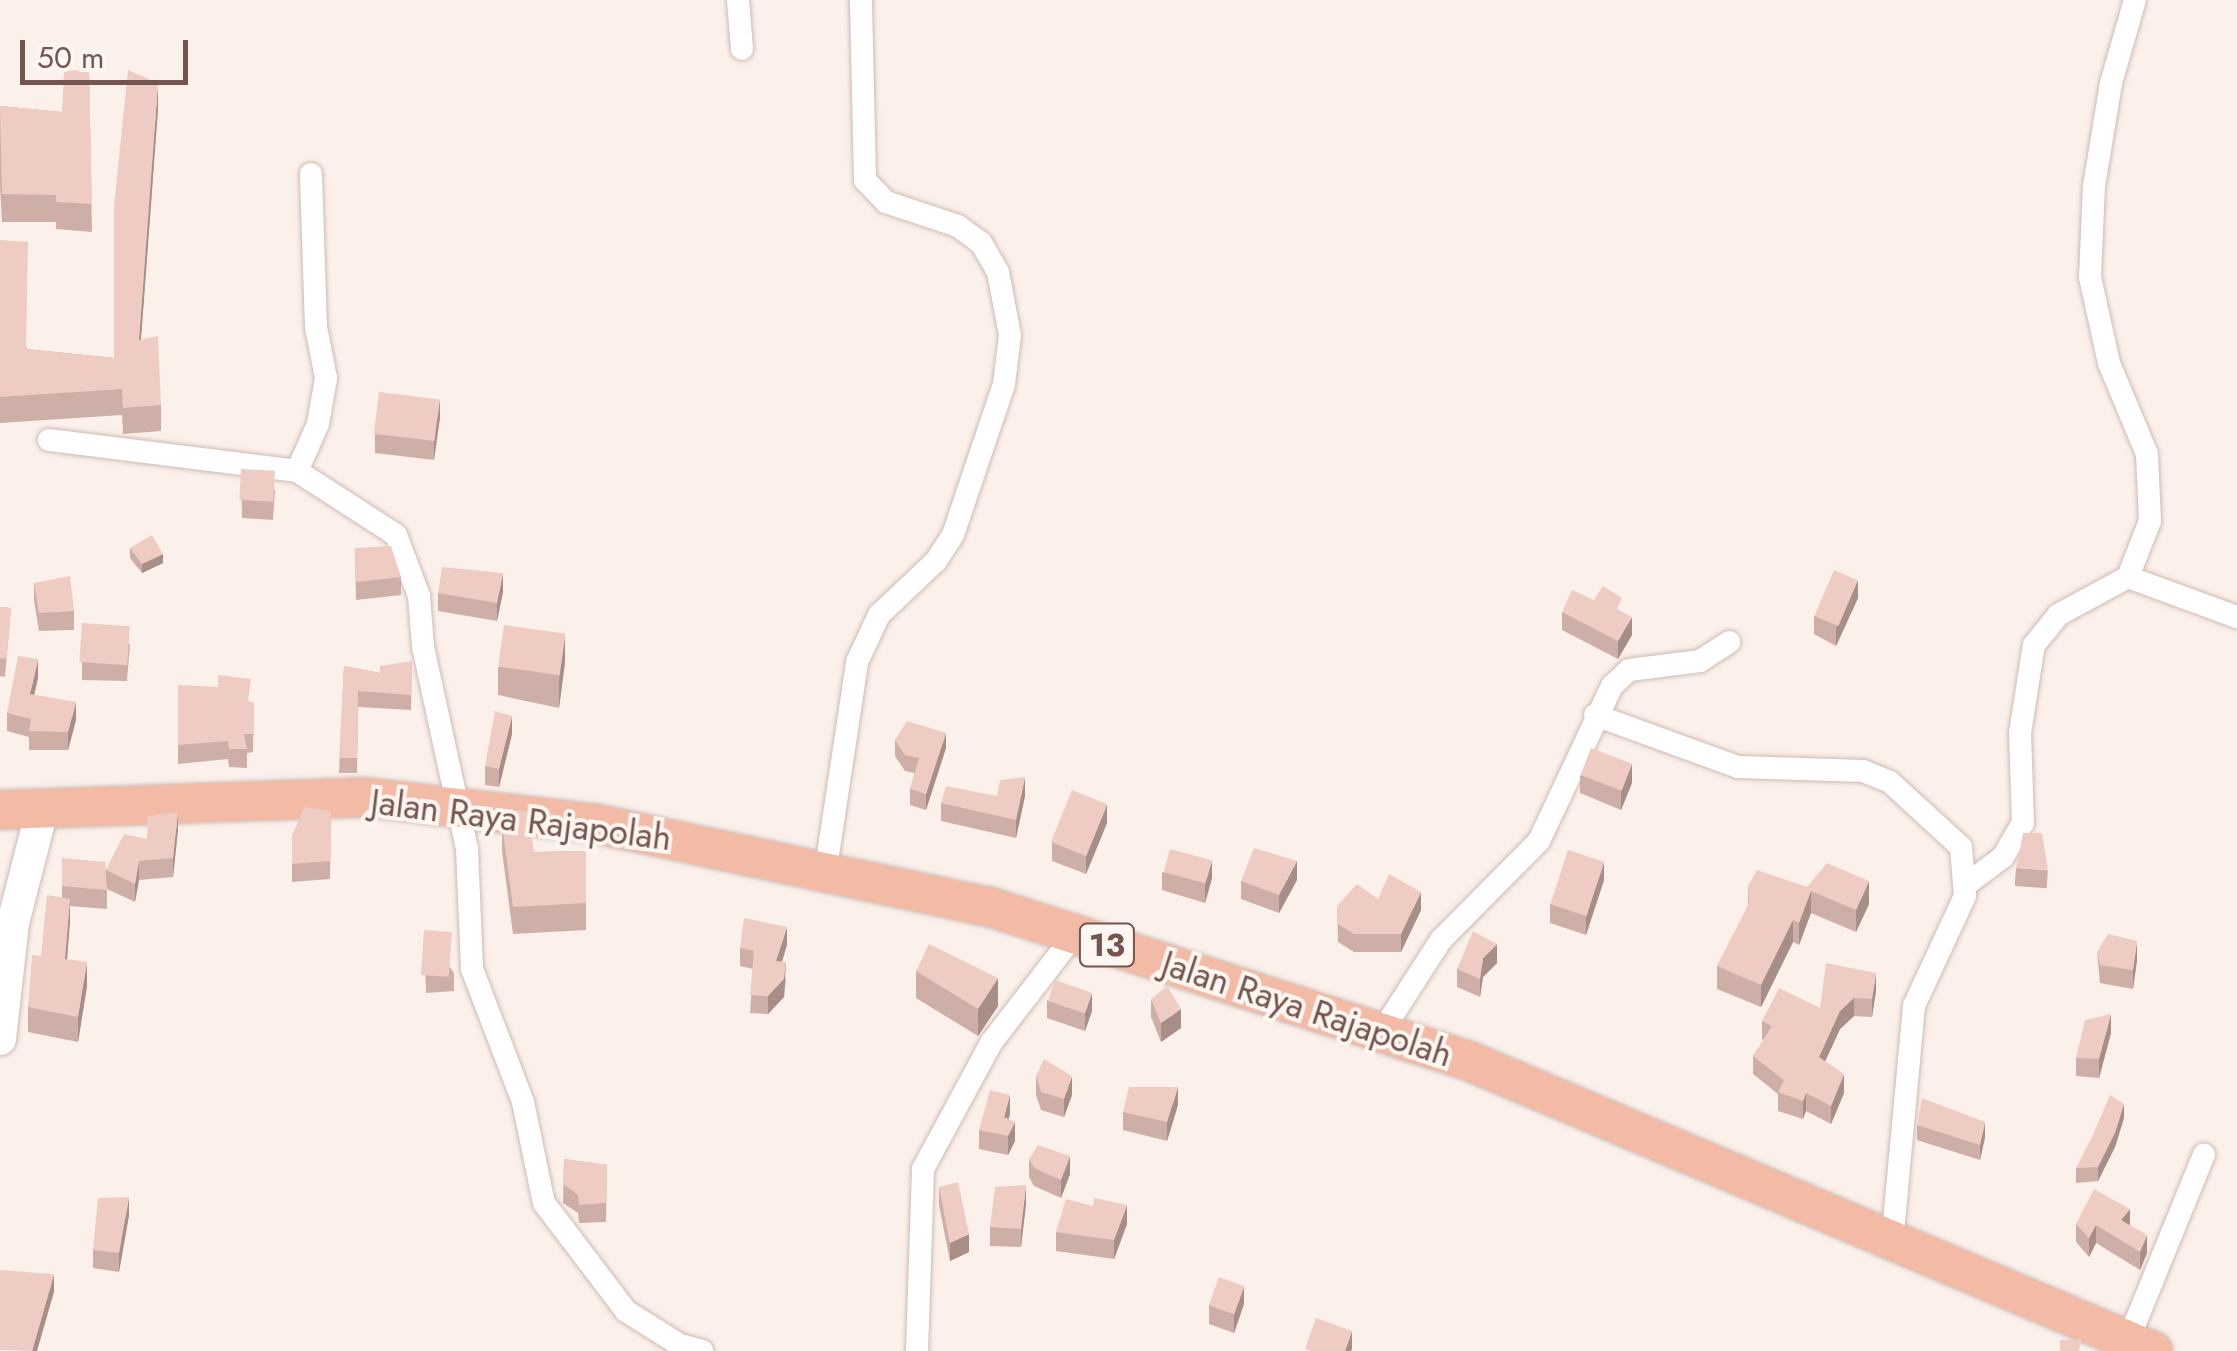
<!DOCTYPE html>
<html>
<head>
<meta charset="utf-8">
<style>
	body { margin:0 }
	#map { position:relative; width:2237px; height:1351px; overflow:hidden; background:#fbf1ea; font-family:Jost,sans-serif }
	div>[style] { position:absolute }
	.roads { filter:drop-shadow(0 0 2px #cfbab3) drop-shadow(0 0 2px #cfbab3) }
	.minor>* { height:22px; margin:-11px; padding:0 11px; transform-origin:11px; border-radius:11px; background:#fff }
	.secondary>* { height:32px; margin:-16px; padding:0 16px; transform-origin:16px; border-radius:16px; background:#fff }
	.trunk>* { height:38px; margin:-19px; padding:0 19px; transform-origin:19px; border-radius:19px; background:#f3baa6 }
	.wall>* { inset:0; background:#ceafa8; transform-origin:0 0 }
	.shaded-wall>* { inset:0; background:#a78f88 }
	.building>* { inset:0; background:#efccc3; transform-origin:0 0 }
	span { translate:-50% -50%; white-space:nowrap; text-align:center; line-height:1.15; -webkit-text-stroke:8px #fef6f0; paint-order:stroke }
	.shield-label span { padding:2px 8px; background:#fef6f0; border:2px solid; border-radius:8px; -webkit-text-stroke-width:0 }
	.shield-label { font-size:32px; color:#75554f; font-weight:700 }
	.street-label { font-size:35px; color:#75554f }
	.scale { position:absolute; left:20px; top:40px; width:168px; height:45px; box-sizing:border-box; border:5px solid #75554f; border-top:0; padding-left:12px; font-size:30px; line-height:35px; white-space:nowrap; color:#75554f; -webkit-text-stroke:8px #fef6f0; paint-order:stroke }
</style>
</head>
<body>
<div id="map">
	<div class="roads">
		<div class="minor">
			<div style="left:738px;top:0;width:49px;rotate:85.3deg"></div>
			<div style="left:49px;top:440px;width:250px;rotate:7.1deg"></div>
			<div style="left:297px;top:471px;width:118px;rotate:32.9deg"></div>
			<div style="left:396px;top:535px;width:65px;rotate:69.3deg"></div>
			<div style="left:419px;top:596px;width:51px;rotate:85.5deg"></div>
			<div style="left:423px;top:647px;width:207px;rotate:77.7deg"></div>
			<div style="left:467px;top:849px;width:120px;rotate:87.6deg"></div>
			<div style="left:472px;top:969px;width:142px;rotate:69deg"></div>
			<div style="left:523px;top:1102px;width:103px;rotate:78.3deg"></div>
			<div style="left:544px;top:1203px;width:136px;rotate:52.8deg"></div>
			<div style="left:626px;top:1311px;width:64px;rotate:32.2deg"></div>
			<div style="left:680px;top:1345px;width:23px;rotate:15deg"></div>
			<div style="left:297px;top:471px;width:51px;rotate:-65.9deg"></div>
			<div style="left:318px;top:424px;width:47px;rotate:-80.1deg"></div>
			<div style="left:326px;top:378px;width:52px;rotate:-101.1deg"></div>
			<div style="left:316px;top:327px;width:153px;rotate:-91.9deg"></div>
			<div style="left:2128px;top:577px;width:116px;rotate:20.2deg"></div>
			<div style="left:1595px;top:715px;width:152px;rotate:20deg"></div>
			<div style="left:1738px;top:767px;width:125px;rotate:1.8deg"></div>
			<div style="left:1863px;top:771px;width:29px;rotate:22deg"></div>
			<div style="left:1890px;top:782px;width:96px;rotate:42.5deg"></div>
			<div style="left:1961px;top:847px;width:49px;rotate:85.3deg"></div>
			<div style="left:1965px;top:896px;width:121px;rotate:114.9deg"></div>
			<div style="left:1914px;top:1006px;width:239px;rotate:95.3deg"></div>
			<div style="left:826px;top:868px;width:208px;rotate:-81.4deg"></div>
			<div style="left:857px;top:662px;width:52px;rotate:-64.9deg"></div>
			<div style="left:879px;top:615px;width:79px;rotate:-43.5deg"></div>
			<div style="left:936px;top:561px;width:31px;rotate:-57deg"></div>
			<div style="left:953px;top:535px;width:159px;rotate:-71.3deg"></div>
			<div style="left:1004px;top:384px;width:49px;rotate:-83deg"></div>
			<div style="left:1010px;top:335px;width:64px;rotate:-100.8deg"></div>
			<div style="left:998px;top:272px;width:34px;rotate:-120deg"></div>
			<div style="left:981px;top:243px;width:29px;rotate:-144deg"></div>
			<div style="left:958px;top:226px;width:76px;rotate:-161.6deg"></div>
			<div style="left:886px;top:202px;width:30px;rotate:-134deg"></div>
			<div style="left:865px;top:180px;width:180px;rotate:-91.3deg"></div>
			<div style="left:1967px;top:884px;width:45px;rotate:-36.9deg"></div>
			<div style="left:2003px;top:857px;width:39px;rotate:-60deg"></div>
			<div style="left:2023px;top:823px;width:90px;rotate:-91.9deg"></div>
			<div style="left:2020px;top:733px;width:89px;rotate:-81deg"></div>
			<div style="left:2034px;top:645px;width:38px;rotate:-51deg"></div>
			<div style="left:2058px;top:615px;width:80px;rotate:-28.5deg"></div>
			<div style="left:2128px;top:577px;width:60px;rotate:-68.6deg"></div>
			<div style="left:2150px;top:521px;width:67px;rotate:-92.6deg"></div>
			<div style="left:2147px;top:454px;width:99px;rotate:-112.7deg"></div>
			<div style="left:2109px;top:363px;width:88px;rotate:-102.5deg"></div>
			<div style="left:2090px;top:277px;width:91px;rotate:-87.5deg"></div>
			<div style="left:2094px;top:186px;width:104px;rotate:-80.6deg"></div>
			<div style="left:2111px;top:83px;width:86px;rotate:-73.9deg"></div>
			<div style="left:1381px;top:1033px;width:111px;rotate:-57.2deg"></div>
			<div style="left:1441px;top:940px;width:139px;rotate:-45.3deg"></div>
			<div style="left:1539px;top:841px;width:171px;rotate:-64.8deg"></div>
			<div style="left:1612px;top:686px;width:23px;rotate:-43deg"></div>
			<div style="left:1629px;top:670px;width:72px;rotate:-7.2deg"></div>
			<div style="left:1700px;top:661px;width:35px;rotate:-33deg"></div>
			<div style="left:2125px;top:1348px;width:209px;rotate:-67.8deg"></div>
			<div style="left:917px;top:1351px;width:182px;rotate:-88.1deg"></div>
			<div style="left:923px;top:1169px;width:143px;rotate:-61.6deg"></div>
			<div style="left:991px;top:1043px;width:138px;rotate:-52.4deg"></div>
		</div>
		<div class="secondary">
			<div style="left:0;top:1039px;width:117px;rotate:-83.6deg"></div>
			<div style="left:13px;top:923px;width:117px;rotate:-75.6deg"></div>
		</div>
		<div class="trunk">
			<div style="left:0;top:810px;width:364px;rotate:-2deg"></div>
			<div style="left:364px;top:797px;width:236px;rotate:6.6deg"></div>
			<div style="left:598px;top:824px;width:401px;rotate:12deg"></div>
			<div style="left:990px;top:907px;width:503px;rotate:17.82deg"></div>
			<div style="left:1469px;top:1061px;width:743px;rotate:22.98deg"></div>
		</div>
	</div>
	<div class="wall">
		<div style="clip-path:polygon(89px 69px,92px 232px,56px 229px,56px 222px,2px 222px,0 186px,0 106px,62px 112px)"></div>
		<div style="clip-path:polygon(158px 109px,141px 339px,161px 405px,161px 431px,123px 434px,122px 415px,0 423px,0 240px,27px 349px,114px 358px)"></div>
		<div style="clip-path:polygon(440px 417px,434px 460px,375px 453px,375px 434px)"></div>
		<div style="clip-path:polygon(241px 469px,275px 490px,273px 520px,242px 518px)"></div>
		<div style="clip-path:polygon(130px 548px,163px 563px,142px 573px,130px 558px)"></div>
		<div style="clip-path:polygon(355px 548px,401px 577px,401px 595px,356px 600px)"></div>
		<div style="clip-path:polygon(34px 583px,74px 611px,74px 630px,39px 631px,34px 601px)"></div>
		<div style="clip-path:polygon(503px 592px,497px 621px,438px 611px,438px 593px)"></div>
		<div style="clip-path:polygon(1858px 598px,1836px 646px,1814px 634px,1814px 616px)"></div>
		<div style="left:0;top:607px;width:11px;height:69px;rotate:5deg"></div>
		<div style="clip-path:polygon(1562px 612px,1622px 612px,1632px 635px,1618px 659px,1562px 630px)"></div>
		<div style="clip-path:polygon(82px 623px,130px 644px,127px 681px,82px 680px)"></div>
		<div style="clip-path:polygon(412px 661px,411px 710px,358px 707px,357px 773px,339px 773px,344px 666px,380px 673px)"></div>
		<div style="clip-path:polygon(565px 662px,559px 708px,498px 695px,498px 667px)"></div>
		<div style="clip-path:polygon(38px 678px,34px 695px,76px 720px,68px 750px,29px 750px,29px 737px,7px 731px,7px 713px)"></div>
		<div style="clip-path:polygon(178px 685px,254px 703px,253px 752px,247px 753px,247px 768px,229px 767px,228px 759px,178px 764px)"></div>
		<div style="clip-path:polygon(512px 734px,499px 787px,485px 785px,485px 766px)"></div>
		<div style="clip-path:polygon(895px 740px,946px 748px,926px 810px,910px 805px,910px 789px,915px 773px,905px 771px,895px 756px)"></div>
		<div style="clip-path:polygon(1580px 775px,1632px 783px,1621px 810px,1580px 793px)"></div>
		<div style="clip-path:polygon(997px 796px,1025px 796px,1016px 838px,941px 821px,941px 803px)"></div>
		<div style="clip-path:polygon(331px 811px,330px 879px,292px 882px,292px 835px)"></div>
		<div style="clip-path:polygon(1107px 823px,1086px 874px,1052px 861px,1052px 842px)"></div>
		<div style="clip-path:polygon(502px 824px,534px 852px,586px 851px,586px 930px,513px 934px,502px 851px)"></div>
		<div style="clip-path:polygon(178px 830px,173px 877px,139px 880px,135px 902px,107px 889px,107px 909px,70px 906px,67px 959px,87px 986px,78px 1042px,28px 1032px,28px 1007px,41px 956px,62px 897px,62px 858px,106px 870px,147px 839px)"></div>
		<div style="left:2016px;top:868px;width:32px;height:18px;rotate:4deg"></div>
		<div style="clip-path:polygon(1162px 872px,1212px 878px,1205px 903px,1162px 890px)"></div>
		<div style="clip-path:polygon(1297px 880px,1279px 913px,1241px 899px,1241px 881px)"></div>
		<div style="clip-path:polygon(1604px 880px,1586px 935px,1550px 923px,1550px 904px)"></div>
		<div style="clip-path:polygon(1748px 886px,1807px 887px,1869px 904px,1856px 932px,1811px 913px,1799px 945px,1793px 942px,1761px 1007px,1717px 989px,1717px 966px,1748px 907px)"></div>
		<div style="clip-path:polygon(1378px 899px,1421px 910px,1401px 952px,1354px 952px,1338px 942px,1337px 906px)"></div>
		<div style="clip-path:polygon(424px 930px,454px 973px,454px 991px,426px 993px)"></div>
		<div style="clip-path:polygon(787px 945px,782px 962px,786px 980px,784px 997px,768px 1014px,750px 1013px,753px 969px,740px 966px,740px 948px)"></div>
		<div style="clip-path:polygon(2097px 952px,2137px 960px,2133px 989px,2100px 983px)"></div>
		<div style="clip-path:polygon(1497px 963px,1483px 977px,1480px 997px,1457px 987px,1457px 969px)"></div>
		<div style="clip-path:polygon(916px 971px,998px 1006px,978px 1036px,916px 998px)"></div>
		<div style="clip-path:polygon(1876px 991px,1872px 1017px,1854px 1016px,1840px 1029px,1825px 1061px,1844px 1093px,1831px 1124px,1806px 1111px,1803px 1119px,1778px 1111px,1778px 1094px,1753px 1074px,1753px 1056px,1764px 1040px,1762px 1039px,1762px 1021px,1820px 1008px)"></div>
		<div style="clip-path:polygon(1151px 999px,1181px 1028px,1161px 1042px,1151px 1017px)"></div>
		<div style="clip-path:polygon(1047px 1000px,1092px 1011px,1085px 1031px,1047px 1018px)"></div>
		<div style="clip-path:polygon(2111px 1033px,2099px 1078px,2076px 1076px,2076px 1058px)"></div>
		<div style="clip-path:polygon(1036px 1076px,1072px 1095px,1064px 1117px,1041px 1110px,1036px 1095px)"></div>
		<div style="clip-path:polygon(1178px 1105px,1167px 1141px,1123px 1130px,1123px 1112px)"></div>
		<div style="clip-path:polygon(1010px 1114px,1008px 1119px,1015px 1141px,1008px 1155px,979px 1149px,979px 1130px)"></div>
		<div style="clip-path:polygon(2124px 1118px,2115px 1147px,2098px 1181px,2076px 1183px,2076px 1168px)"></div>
		<div style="clip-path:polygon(1917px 1125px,1985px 1137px,1980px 1160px,1917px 1140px)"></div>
		<div style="clip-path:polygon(564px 1159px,607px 1165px,606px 1222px,579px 1223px,578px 1213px,563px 1203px)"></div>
		<div style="clip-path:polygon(1029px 1159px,1070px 1174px,1061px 1198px,1034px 1186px,1029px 1177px)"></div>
		<div style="clip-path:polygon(939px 1187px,969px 1252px,950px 1261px,939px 1205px)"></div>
		<div style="clip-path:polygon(1026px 1204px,1021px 1247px,990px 1246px,990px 1227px)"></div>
		<div style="clip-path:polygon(129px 1215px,119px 1272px,93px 1268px,93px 1250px)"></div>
		<div style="clip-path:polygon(1127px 1224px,1114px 1259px,1056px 1251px,1056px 1232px)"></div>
		<div style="clip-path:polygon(2076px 1224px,2130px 1225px,2147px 1253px,2140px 1270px,2096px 1243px,2089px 1257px,2076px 1242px)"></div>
		<div style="clip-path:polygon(1244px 1304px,1234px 1333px,1209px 1324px,1209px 1305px)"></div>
	</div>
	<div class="shaded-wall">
		<div style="clip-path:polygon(158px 83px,158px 109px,139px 366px,139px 340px)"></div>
		<div style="clip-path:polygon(440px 399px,440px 417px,434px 460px,434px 441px)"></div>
		<div style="clip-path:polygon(163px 554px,163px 563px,142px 573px,142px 564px)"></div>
		<div style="clip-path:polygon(503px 573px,503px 592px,497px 621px,497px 603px)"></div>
		<div style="clip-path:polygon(1858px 580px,1858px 598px,1836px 646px,1836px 627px)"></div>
		<div style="clip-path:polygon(1632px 617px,1632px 635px,1618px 659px,1618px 641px)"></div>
		<div style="clip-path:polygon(565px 634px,565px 662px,559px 708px,559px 680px)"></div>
		<div style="clip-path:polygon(38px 659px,38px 678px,30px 713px,30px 694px)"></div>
		<div style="clip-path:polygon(76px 702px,76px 720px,68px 750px,68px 732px)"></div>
		<div style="clip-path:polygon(512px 716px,512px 734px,499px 787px,499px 769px)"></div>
		<div style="clip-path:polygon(946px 733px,946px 748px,926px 810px,926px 794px)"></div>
		<div style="clip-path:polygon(1632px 764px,1632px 783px,1621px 810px,1621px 791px)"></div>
		<div style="clip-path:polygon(1025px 777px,1025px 796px,1016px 838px,1016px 820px)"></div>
		<div style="clip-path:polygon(1107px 804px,1107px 823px,1086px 874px,1086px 856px)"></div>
		<div style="clip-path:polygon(178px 812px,178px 830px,173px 877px,173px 858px)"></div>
		<div style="clip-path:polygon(1212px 860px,1212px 878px,1205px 903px,1205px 885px)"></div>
		<div style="clip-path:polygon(139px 861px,139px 880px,135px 902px,135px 884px)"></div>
		<div style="clip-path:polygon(1297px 861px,1297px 880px,1279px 913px,1279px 895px)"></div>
		<div style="clip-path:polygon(1604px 862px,1604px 880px,1586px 935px,1586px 917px)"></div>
		<div style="clip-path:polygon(1869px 881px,1869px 904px,1856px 932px,1856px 910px)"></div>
		<div style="clip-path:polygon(1811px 891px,1811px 913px,1799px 945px,1799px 923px)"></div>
		<div style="clip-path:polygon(1421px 892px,1421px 910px,1401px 952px,1401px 934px)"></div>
		<div style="clip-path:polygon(70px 899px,70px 923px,65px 984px,65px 959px)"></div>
		<div style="clip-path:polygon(1793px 920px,1793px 942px,1761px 1007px,1761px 985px)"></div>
		<div style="clip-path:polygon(787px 927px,787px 945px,776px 980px,776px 961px)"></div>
		<div style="clip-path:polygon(2137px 941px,2137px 960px,2133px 989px,2133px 970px)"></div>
		<div style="clip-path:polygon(1497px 944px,1497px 963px,1483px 977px,1480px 997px,1480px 979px,1483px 958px)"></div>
		<div style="clip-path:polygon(87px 962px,87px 986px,78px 1042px,78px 1017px)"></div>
		<div style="clip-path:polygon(786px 962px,784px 997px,768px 1014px,768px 996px)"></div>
		<div style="clip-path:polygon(1876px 973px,1876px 991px,1872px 1017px,1872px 999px)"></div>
		<div style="clip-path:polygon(998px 978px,998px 1006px,978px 1036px,978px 1009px)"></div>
		<div style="clip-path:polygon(1092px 993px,1092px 1011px,1085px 1031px,1085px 1013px)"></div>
		<div style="clip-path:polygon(1854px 998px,1854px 1016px,1840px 1029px,1819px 1075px,1819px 1057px,1840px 1011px)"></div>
		<div style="clip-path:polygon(1181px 1009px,1181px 1028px,1161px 1042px,1161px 1023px)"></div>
		<div style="clip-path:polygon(2111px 1014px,2111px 1033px,2099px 1078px,2099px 1059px)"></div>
		<div style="clip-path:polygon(1844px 1074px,1844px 1093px,1831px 1124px,1831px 1106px)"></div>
		<div style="clip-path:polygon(1072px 1076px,1072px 1095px,1064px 1117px,1064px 1099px)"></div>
		<div style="clip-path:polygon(1178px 1087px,1178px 1105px,1167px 1141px,1167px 1122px)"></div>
		<div style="clip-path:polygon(1806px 1093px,1806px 1111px,1803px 1119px,1803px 1101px)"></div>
		<div style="clip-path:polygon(1010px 1095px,1010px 1114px,1004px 1136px,1004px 1117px)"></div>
		<div style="clip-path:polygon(2124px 1104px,2124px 1118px,2115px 1147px,2098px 1181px,2098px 1167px)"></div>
		<div style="clip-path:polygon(1015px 1122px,1015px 1141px,1008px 1155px,1008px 1136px)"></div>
		<div style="clip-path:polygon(1985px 1122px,1985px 1137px,1980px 1160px,1980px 1145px)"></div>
		<div style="clip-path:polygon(1070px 1156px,1070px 1174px,1061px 1198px,1061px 1180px)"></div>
		<div style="clip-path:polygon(1026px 1185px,1026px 1204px,1021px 1247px,1021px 1229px)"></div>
		<div style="clip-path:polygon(129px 1197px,129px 1215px,119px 1272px,119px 1253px)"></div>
		<div style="clip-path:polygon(1127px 1205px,1127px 1224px,1114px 1259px,1114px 1240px)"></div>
		<div style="clip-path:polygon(2130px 1209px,2130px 1227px,2121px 1220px)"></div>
		<div style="clip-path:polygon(2096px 1225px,2096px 1243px,2089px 1257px,2089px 1238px)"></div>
		<div style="clip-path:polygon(969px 1234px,969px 1252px,950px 1261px,950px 1243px)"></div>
		<div style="clip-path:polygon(2147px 1235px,2147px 1253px,2140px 1270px,2140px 1252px)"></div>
		<div style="clip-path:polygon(54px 1274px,54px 1292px,37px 1351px,32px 1351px)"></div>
		<div style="clip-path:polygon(1244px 1286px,1244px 1304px,1234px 1333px,1234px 1314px)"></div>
		<div style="clip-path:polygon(1352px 1331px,1352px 1349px,1351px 1351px,1345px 1351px)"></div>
	</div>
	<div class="building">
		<div style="clip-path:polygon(89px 69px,92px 204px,56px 202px,56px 195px,2px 194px,0 106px,62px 112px,64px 71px)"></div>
		<div style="clip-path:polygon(128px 70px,158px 83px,139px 340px,158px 336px,161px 405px,123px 408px,122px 389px,0 397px,0 240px,28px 242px,26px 349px,114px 358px,114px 206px)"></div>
		<div style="left:379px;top:392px;width:61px;height:42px;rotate:7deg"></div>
		<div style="left:241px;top:469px;width:34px;height:31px;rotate:3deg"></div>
		<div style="clip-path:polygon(152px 535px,163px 554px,142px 564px,130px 548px)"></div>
		<div style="clip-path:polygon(391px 546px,401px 577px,356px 582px,355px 548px)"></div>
		<div style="clip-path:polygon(442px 567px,503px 573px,497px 603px,438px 593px)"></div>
		<div style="left:1834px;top:570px;width:26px;height:50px;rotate:23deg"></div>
		<div style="clip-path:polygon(70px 576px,74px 611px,39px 613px,34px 583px)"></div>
		<div style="clip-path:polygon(1603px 586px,1622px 598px,1617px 609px,1632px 617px,1618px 641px,1562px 612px,1572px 590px,1594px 600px)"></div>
		<div style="left:0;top:607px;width:11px;height:51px;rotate:5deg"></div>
		<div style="left:82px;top:623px;width:48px;height:39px;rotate:4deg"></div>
		<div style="left:504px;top:625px;width:62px;height:42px;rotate:8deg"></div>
		<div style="clip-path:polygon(18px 656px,38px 659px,30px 694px,76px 702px,68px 732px,29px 731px,31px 719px,7px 713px)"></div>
		<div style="clip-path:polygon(412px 661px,411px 695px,358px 691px,357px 758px,339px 758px,344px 666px,380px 673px,380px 666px)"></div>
		<div style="clip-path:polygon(218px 675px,251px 679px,248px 701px,254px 703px,253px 734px,244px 734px,247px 749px,229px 749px,228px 741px,178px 745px,178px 685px,218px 687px)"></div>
		<div style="clip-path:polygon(495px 711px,512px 716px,499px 769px,485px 766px)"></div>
		<div style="clip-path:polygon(907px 721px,946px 733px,926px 794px,910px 789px,919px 758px,905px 755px,895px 740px)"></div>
		<div style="left:1591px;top:748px;width:44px;height:29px;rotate:21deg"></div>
		<div style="clip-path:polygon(1025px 777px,1016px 820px,941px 803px,946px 786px,997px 796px,1000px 780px)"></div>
		<div style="left:1072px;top:790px;width:38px;height:56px;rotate:22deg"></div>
		<div style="clip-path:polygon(305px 807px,331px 811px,330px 861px,292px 864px,292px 835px)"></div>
		<div style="clip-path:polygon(515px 810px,527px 811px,534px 852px,586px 851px,586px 903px,513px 907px,502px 824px)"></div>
		<div style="clip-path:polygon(178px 812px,173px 858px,139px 861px,135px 884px,106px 870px,124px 834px,147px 839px,148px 816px)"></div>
		<div style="clip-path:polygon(2023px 833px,2042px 833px,2048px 870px,2016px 868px)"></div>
		<div style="clip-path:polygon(1254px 848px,1297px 861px,1279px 895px,1241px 881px)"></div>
		<div style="left:1170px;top:849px;width:43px;height:24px;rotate:15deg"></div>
		<div style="left:1568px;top:850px;width:38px;height:57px;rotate:18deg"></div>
		<div style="clip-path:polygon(62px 858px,105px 862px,107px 890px,62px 886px)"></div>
		<div style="clip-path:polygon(1827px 863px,1869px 881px,1856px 910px,1811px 891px,1799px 923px,1793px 920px,1761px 985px,1717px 966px,1749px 903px,1748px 886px,1757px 870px,1807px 887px)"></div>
		<div style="clip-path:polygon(1389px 874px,1421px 892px,1401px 934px,1354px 934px,1338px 924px,1337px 906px,1357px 884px,1378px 899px)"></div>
		<div style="clip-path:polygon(47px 895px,70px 899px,65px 959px,87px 962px,78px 1017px,28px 1007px,32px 955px,41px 956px)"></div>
		<div style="clip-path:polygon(744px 918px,787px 927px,776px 961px,786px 962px,784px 979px,768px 996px,750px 995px,754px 951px,740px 948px)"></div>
		<div style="left:424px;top:930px;width:28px;height:45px;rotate:4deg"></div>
		<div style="clip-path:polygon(1473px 931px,1497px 944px,1483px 958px,1480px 979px,1457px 969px)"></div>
		<div style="clip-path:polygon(2108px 934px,2137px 941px,2133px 970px,2100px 965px,2097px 952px)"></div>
		<div style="clip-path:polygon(929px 944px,998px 978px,978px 1009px,916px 971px)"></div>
		<div style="clip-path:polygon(1826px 963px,1876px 973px,1872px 999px,1854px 998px,1840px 1011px,1819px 1057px,1844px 1074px,1831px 1106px,1806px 1093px,1803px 1101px,1778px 1092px,1784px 1080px,1753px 1056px,1772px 1026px,1762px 1021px,1779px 988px,1820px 1008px)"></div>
		<div style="left:1055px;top:980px;width:39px;height:22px;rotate:19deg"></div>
		<div style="clip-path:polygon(1167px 986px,1181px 1009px,1161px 1023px,1151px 999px)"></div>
		<div style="clip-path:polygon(2111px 1014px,2099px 1059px,2076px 1058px,2085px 1020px)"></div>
		<div style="clip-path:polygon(1044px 1059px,1072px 1076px,1064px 1099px,1041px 1092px,1036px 1076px)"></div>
		<div style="clip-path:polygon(1129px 1087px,1178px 1087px,1167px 1122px,1123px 1112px)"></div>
		<div style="clip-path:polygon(990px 1090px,1010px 1095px,1004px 1117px,1015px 1122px,1008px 1136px,979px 1130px)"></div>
		<div style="clip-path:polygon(2110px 1095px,2124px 1104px,2115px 1133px,2098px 1167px,2076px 1168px,2092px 1137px)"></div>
		<div style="clip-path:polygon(1922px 1098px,1985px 1122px,1980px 1145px,1917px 1125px)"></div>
		<div style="clip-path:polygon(1038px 1145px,1070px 1156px,1061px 1180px,1034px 1168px,1029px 1159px)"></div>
		<div style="clip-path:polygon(564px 1159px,607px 1165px,606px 1203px,579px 1205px,578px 1195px,563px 1184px)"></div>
		<div style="clip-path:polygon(958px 1182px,969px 1234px,950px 1243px,939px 1187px)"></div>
		<div style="clip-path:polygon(1026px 1185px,1021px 1229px,990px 1227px,995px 1187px)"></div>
		<div style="clip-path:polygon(2094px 1189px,2130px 1209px,2121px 1220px,2147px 1235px,2140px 1252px,2096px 1225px,2089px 1238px,2076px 1224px)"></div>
		<div style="clip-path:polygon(129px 1197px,119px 1253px,93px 1250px,98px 1198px)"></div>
		<div style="clip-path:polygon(1094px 1198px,1127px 1205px,1114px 1240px,1056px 1232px,1066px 1199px,1093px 1206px)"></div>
		<div style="clip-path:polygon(0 1270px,54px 1274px,32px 1351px,0 1350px)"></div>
		<div style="left:1219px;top:1277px;width:27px;height:30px;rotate:20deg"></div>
		<div style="clip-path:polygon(1316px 1318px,1352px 1331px,1345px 1351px,1311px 1351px,1305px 1349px)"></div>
		<div style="clip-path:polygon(2081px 1339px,2079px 1351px,2060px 1351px,2060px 1340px)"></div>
	</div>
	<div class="shield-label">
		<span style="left:1107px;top:945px">13</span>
	</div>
	<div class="street-label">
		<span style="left:521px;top:820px;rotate:7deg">Jalan Raya Rajapolah</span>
		<span style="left:1307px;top:1009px;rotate:18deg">Jalan Raya Rajapolah</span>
	</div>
	<div class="scale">50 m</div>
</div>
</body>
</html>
